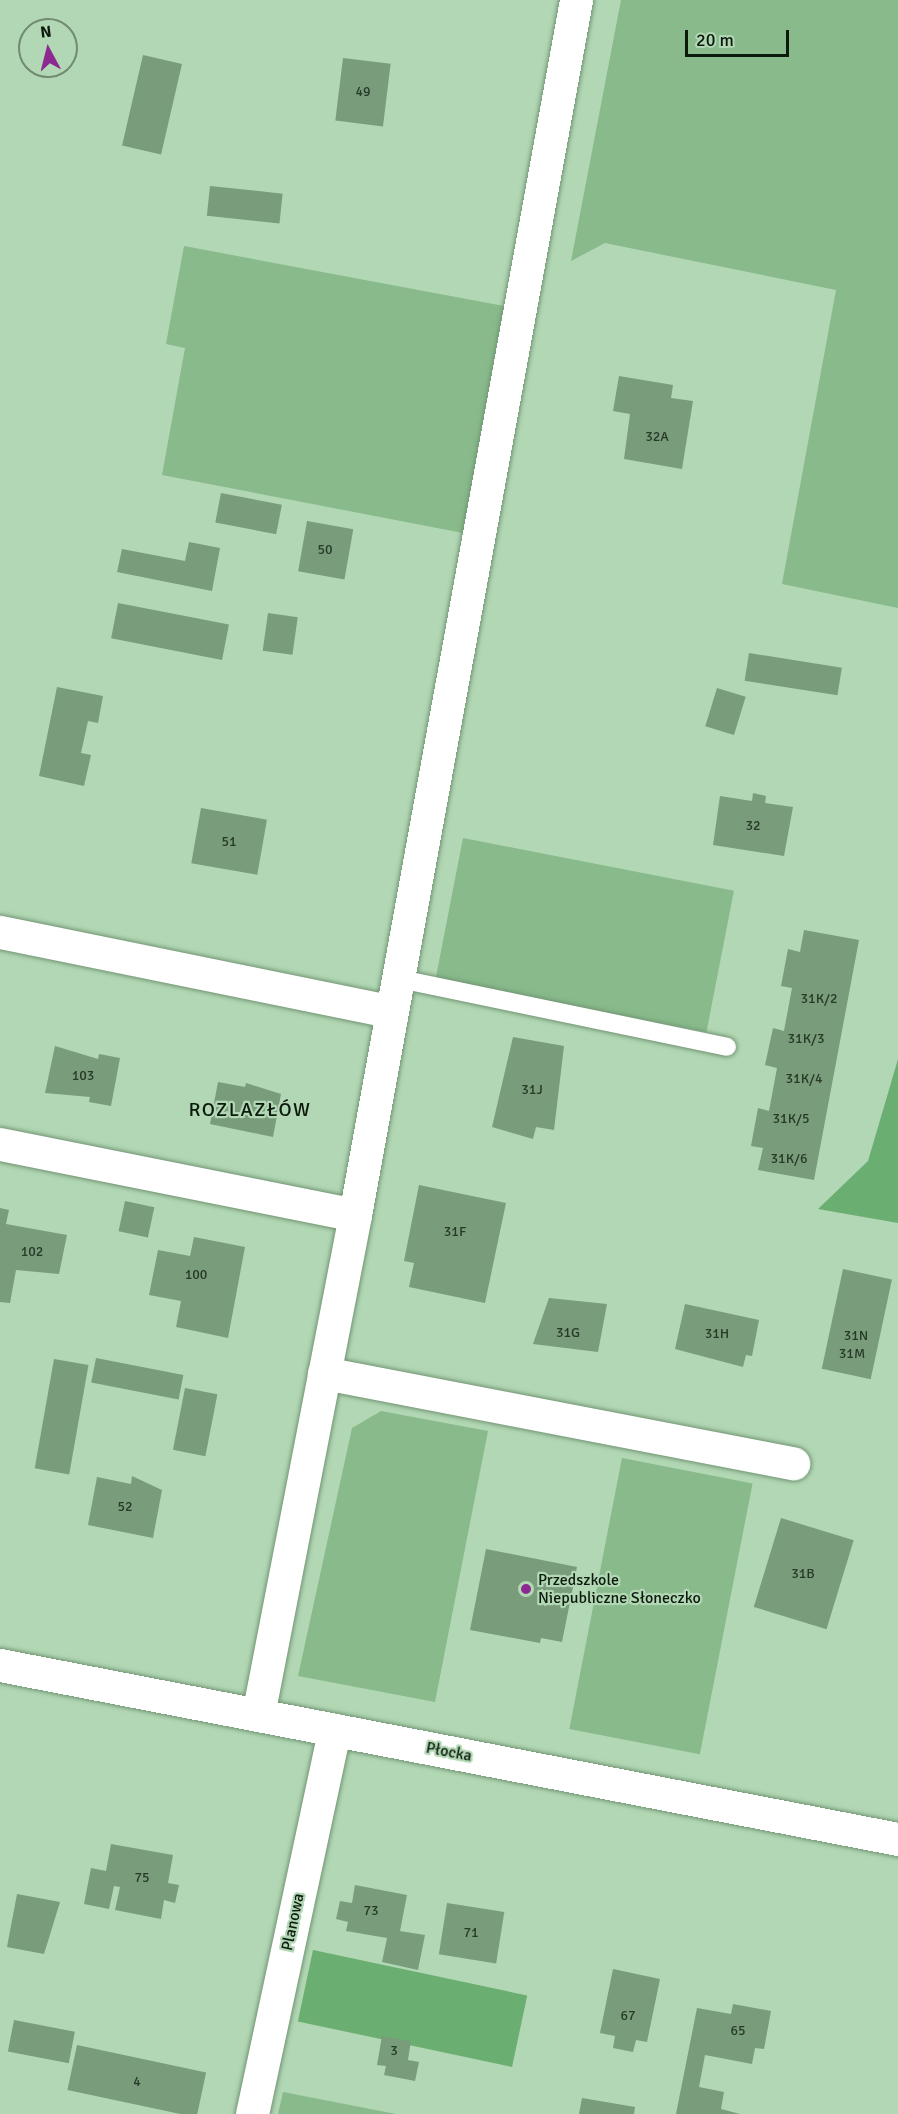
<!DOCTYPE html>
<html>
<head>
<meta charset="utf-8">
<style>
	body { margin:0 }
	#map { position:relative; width:898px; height:2114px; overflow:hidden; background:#b2d7b4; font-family:Signika,sans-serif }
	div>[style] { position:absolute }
	.green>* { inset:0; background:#88ba8b; transform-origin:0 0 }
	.forest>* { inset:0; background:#6bae71; transform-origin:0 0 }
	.building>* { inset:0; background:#799c7b; transform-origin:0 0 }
	.roads { filter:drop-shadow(0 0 2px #729574) drop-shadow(0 0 2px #729574) }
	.lane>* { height:18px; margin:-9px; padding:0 9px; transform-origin:9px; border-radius:9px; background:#fff }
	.street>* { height:33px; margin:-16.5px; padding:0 16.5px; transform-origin:16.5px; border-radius:16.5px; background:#fff }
	.secondary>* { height:33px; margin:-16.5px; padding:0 16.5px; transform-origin:16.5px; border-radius:16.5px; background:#fff }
	.dots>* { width:16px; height:16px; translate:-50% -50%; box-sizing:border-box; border:3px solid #b2d7b4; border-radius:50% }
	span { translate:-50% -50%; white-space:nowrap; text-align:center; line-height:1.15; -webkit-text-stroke:4.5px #b2d7b4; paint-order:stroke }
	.number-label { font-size:14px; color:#273a28 }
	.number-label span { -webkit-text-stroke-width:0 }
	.poi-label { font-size:16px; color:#0c1a0d }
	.left { translate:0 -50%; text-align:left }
	.street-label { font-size:16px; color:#0c1a0d }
	.quarter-label { font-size:20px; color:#0c1a0d; letter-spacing:1.5px }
	.north { position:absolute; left:18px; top:18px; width:60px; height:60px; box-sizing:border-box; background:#b2d7b4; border:2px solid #708b71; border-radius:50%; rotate:353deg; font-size:16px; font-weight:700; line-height:24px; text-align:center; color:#0c1a0d }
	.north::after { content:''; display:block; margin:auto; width:21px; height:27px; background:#8c2991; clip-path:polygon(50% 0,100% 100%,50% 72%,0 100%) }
	.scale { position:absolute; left:685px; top:30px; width:104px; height:27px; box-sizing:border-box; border:3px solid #0c1a0d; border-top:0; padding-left:8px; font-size:18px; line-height:21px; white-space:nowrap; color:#0c1a0d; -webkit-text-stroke:4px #b2d7b4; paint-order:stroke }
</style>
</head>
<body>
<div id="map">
	<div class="green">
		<div style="clip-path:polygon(621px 0,898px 0,898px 608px,782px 584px,836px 290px,605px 243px,571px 261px)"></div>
		<div style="clip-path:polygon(184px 246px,504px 306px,463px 533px,162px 475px,185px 348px,166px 344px)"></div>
		<div style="left:463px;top:838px;width:276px;height:144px;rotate:11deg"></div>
		<div style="clip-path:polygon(381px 1411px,488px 1431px,435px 1702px,298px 1676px,352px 1428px)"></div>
		<div style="left:622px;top:1458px;width:133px;height:276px;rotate:11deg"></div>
		<div style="clip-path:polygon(283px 2092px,396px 2114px,278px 2114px)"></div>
	</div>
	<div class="forest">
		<div style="clip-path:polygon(898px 1059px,898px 1223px,818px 1209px,868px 1161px)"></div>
		<div style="left:313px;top:1950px;width:219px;height:73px;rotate:12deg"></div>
	</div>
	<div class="building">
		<div style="left:143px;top:55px;width:40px;height:93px;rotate:13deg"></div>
		<div style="left:343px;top:58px;width:48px;height:63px;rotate:7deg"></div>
		<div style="left:210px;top:186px;width:73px;height:30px;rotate:6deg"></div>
		<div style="clip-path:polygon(619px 376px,673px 385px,671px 398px,693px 401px,682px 469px,624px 459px,630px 414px,613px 411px)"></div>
		<div style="left:221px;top:493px;width:62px;height:30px;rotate:11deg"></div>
		<div style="left:307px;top:521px;width:47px;height:51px;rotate:10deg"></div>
		<div style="clip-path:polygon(189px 542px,220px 548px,212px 591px,117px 572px,122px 549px,185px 561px)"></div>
		<div style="left:118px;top:603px;width:113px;height:36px;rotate:11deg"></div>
		<div style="left:268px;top:613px;width:30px;height:38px;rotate:8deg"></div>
		<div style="left:749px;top:653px;width:94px;height:28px;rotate:9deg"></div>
		<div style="clip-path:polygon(57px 687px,103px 696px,98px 723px,88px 721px,81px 753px,91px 755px,84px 786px,39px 776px)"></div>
		<div style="left:717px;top:688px;width:30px;height:40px;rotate:17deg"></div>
		<div style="clip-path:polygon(753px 793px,766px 796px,765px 803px,793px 807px,784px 856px,713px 845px,720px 796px,752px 801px)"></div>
		<div style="left:201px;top:808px;width:67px;height:56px;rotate:10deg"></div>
		<div style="clip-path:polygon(804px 930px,859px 940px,814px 1180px,758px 1170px,763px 1148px,751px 1146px,758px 1108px,769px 1111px,777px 1068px,765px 1065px,773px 1028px,784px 1031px,792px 988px,781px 986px,788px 949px,800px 952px)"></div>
		<div style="clip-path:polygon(513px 1037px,564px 1046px,554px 1130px,536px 1127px,533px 1139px,492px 1127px)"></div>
		<div style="clip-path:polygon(55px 1046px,98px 1059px,99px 1054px,120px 1058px,111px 1106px,89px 1102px,90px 1097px,45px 1093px)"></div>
		<div style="clip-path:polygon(218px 1082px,245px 1087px,246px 1083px,281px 1094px,273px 1137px,210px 1124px)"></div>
		<div style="clip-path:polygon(419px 1185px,506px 1203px,485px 1303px,409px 1287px,414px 1263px,404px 1261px)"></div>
		<div style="left:125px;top:1201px;width:30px;height:31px;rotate:12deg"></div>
		<div style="clip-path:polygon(0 1208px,9px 1210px,6px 1224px,67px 1235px,59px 1274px,16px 1270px,10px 1303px,0 1302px)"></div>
		<div style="clip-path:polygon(194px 1237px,245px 1247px,228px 1338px,176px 1327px,181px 1301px,149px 1295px,158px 1250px,190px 1256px)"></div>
		<div style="left:843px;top:1269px;width:50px;height:102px;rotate:12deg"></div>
		<div style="clip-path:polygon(549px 1298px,607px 1304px,598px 1352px,533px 1344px)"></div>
		<div style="clip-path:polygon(685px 1304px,759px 1320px,752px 1356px,746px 1355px,743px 1367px,675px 1349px)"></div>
		<div style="left:96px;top:1358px;width:89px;height:25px;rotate:11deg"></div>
		<div style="left:54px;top:1359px;width:35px;height:111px;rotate:10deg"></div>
		<div style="left:185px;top:1388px;width:33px;height:63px;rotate:11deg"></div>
		<div style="clip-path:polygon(132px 1476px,162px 1490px,153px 1538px,88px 1525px,97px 1477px,131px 1484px)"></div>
		<div style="left:781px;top:1518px;width:76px;height:93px;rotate:17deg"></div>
		<div style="clip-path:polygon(486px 1549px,577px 1567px,562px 1642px,541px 1638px,540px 1643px,470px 1630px)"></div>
		<div style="clip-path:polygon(111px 1844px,173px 1855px,168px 1883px,179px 1885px,175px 1903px,164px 1900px,161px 1919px,115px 1910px,120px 1887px,114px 1886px,109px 1909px,84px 1904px,91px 1868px,106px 1871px)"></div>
		<div style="clip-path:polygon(355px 1885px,407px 1895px,400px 1931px,425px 1935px,418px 1970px,382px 1962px,387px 1938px,346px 1931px,348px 1922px,336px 1919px,340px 1901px,352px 1903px)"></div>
		<div style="clip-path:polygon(17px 1894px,60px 1902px,44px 1954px,7px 1947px)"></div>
		<div style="left:447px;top:1903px;width:58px;height:52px;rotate:9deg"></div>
		<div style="clip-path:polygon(613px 1969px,660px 1979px,647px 2042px,636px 2040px,633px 2052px,613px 2048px,615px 2036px,600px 2033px)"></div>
		<div style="clip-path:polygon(733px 2004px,771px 2011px,764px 2049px,755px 2048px,752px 2064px,705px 2055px,699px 2087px,724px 2092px,721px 2109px,740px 2114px,676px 2114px,697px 2008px,731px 2014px)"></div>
		<div style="left:14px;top:2020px;width:62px;height:32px;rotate:11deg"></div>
		<div style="clip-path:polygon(382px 2036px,411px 2041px,408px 2060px,419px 2062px,415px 2081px,384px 2075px,386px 2066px,377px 2065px)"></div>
		<div style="left:77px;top:2045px;width:132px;height:46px;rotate:12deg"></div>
		<div style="clip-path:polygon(582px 2098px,635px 2107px,634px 2114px,579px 2114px)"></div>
	</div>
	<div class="roads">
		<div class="lane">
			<div style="left:395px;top:978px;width:339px;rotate:11.7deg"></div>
		</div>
		<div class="street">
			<div style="left:0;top:932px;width:397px;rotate:11.5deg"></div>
			<div style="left:0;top:1144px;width:362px;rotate:11.3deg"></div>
			<div style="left:324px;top:1373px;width:478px;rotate:10.9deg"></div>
			<div style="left:258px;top:1715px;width:509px;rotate:-79.02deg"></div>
			<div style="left:355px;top:1215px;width:1235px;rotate:-79.69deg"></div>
			<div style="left:252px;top:2114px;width:393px;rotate:-77.9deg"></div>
		</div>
		<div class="secondary">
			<div style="left:0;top:1665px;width:915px;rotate:10.97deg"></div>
		</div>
	</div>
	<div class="dots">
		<div style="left:526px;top:1589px;background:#8c2991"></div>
	</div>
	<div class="number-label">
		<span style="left:363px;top:92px">49</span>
		<span style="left:657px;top:437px">32A</span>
		<span style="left:325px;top:550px">50</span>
		<span style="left:753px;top:826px">32</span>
		<span style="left:229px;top:842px">51</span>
		<span style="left:819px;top:999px">31K/2</span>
		<span style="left:806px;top:1039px">31K/3</span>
		<span style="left:83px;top:1076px">103</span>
		<span style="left:804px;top:1079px">31K/4</span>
		<span style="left:532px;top:1090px">31J</span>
		<span style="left:791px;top:1119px">31K/5</span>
		<span style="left:789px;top:1159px">31K/6</span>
		<span style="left:455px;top:1232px">31F</span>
		<span style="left:32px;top:1252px">102</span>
		<span style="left:196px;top:1275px">100</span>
		<span style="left:568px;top:1333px">31G</span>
		<span style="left:717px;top:1334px">31H</span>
		<span style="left:856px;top:1336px">31N</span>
		<span style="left:852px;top:1354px">31M</span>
		<span style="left:125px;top:1507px">52</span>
		<span style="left:803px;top:1574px">31B</span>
		<span style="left:142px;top:1878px">75</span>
		<span style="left:371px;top:1911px">73</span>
		<span style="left:471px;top:1933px">71</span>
		<span style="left:628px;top:2016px">67</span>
		<span style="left:738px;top:2031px">65</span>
		<span style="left:394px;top:2051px">3</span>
		<span style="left:137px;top:2082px">4</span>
	</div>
	<div class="poi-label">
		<span class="left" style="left:538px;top:1589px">Przedszkole<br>Niepubliczne Słoneczko</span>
	</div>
	<div class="street-label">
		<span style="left:449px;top:1752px;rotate:11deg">Płocka</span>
		<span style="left:293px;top:1922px;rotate:-78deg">Planowa</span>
	</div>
	<div class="quarter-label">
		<span style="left:250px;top:1109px">ROZLAZŁÓW</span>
	</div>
	<div class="north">N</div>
	<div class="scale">20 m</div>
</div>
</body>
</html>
